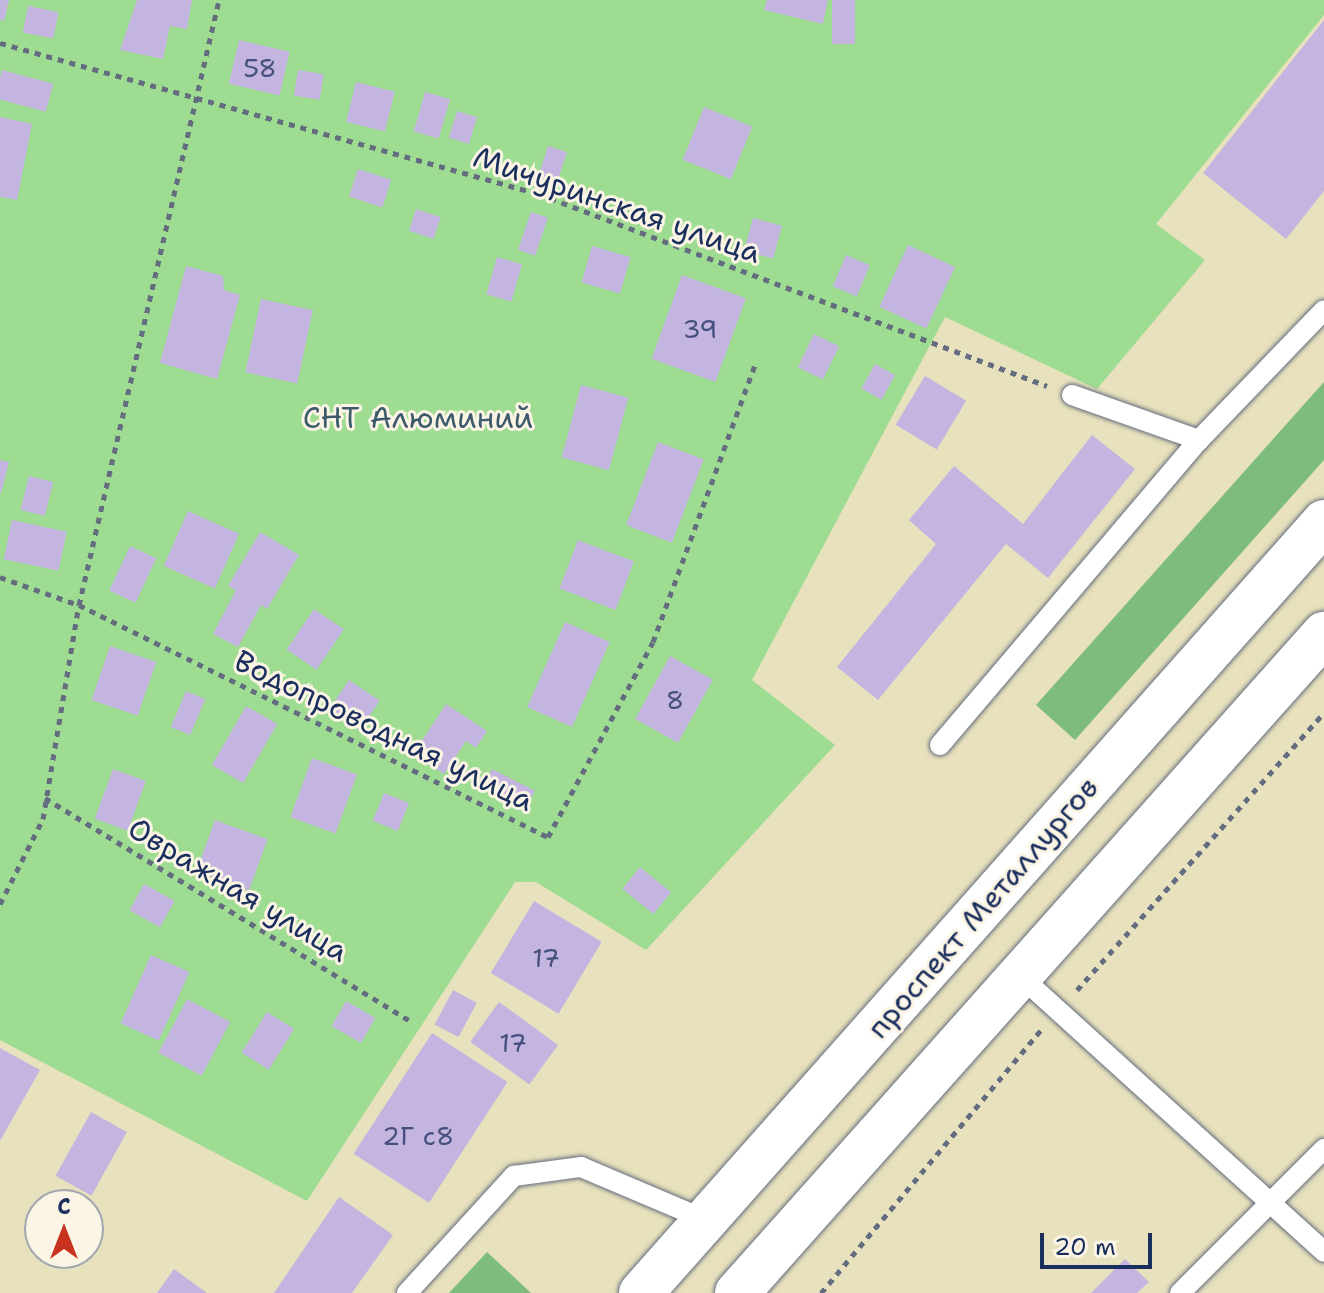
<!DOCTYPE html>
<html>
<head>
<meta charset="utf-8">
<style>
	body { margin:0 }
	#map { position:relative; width:1324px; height:1293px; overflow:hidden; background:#e8e1bd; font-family:"Shantell Sans",sans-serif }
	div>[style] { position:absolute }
	.green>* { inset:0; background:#9ddc91 }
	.forest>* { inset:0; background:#7ebc7b }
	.building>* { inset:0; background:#c3b5df; transform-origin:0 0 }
	.path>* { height:5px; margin-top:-2.5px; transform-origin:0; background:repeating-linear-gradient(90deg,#636d7f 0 6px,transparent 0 12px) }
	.roads { filter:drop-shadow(0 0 2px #636d7f) drop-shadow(0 0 2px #636d7f) }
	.service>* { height:20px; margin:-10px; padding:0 10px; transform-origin:10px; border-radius:10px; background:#fff }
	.primary>* { height:44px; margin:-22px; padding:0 22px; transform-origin:22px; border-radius:22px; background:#fff }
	span { translate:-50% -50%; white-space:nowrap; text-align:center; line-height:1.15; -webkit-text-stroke:6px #fcf5e5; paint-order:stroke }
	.number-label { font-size:26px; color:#45507e }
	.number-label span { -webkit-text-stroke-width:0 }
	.street-label { font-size:30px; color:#1b2f5e }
	.park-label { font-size:30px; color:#3c5a6b }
	.north { position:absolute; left:24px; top:1189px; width:80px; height:80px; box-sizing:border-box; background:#fcf5e5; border:2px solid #a2a6af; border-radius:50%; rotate:0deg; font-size:22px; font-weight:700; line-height:32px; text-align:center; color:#1b2f5e }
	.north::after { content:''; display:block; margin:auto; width:28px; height:36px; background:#c8321e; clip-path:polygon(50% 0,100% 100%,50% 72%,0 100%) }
	.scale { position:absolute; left:1040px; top:1233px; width:112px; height:36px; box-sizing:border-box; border:4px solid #1b2f5e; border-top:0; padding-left:10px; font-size:24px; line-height:28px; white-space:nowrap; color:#1b2f5e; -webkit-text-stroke:6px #fcf5e5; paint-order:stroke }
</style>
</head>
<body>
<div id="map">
	<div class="green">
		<div style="clip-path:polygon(0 0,1324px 0,1324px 15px,1156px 224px,1205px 260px,1097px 389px,945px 317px,752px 680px,835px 745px,646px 950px,536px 882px,515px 882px,307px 1201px,0 1040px)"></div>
	</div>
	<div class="forest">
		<div style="clip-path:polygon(1324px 382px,1324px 460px,1075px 740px,1036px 705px)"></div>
		<div style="clip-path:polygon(487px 1252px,531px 1293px,449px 1293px)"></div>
	</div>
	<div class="building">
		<div style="clip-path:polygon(0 0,9px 0,4px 21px,0 20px)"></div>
		<div style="clip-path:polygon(137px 0,192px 0,187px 29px,170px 26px,163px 59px,120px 50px)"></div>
		<div style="clip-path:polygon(767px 0,828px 0,823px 24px,764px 10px)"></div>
		<div style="left:832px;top:0;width:23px;height:44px"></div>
		<div style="left:28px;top:6px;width:31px;height:27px;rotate:11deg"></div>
		<div style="clip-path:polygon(1324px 20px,1324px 191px,1286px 239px,1203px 173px)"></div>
		<div style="left:239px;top:40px;width:52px;height:45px;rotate:13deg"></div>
		<div style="left:2px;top:70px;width:53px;height:29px;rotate:15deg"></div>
		<div style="left:298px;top:70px;width:26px;height:26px;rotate:9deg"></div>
		<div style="left:356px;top:82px;width:40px;height:41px;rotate:14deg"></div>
		<div style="left:425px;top:92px;width:26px;height:41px;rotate:16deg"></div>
		<div style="left:704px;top:107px;width:52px;height:57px;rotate:22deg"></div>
		<div style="left:457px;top:111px;width:21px;height:28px;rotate:17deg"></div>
		<div style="clip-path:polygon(0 117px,32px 124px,17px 200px,0 197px)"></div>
		<div style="left:548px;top:146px;width:20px;height:37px;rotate:18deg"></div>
		<div style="left:358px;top:169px;width:35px;height:29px;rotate:18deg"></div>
		<div style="left:416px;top:209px;width:26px;height:23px;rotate:18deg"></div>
		<div style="left:531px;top:212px;width:18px;height:40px;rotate:19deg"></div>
		<div style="left:753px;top:218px;width:30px;height:34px;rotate:15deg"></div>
		<div style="left:908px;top:245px;width:52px;height:68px;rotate:25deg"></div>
		<div style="left:592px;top:246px;width:40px;height:38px;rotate:16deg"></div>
		<div style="left:846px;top:255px;width:26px;height:34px;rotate:23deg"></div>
		<div style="left:497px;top:257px;width:26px;height:39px;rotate:16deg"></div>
		<div style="clip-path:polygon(186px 266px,223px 276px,224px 290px,240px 295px,217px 379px,160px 363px)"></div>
		<div style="left:682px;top:275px;width:68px;height:89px;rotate:20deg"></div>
		<div style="left:261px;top:299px;width:53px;height:75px;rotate:12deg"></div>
		<div style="left:814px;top:334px;width:28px;height:37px;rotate:26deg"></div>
		<div style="left:875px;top:364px;width:23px;height:28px;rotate:29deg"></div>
		<div style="left:925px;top:376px;width:48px;height:57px;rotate:31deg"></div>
		<div style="left:581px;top:385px;width:49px;height:75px;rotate:15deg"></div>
		<div style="clip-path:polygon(1092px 435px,1135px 469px,1048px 578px,1006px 544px,878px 700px,837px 667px,936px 544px,909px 520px,954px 466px,1023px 524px)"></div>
		<div style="left:658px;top:442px;width:49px;height:89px;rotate:21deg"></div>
		<div style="clip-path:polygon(0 460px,9px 462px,1px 493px,0 493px)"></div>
		<div style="left:29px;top:476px;width:25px;height:35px;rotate:14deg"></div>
		<div style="left:188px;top:511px;width:56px;height:60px;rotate:24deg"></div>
		<div style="left:12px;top:520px;width:56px;height:40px;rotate:12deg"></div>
		<div style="clip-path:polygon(260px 532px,299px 555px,267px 609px,261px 605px,238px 647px,213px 634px,236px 590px,228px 586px)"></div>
		<div style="left:578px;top:540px;width:60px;height:52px;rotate:21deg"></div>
		<div style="left:130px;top:546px;width:29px;height:49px;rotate:25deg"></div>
		<div style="left:314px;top:609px;width:36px;height:49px;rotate:34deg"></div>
		<div style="left:565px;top:622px;width:49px;height:93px;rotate:24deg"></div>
		<div style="left:110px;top:646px;width:49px;height:57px;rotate:19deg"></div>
		<div style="left:670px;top:656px;width:49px;height:72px;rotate:29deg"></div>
		<div style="left:349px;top:680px;width:37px;height:36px;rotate:34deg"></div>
		<div style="left:186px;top:691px;width:21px;height:39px;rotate:23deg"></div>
		<div style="clip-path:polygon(446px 704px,487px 731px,476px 748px,466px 741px,444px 774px,413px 754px)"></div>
		<div style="left:246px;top:706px;width:36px;height:68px;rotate:30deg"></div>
		<div style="left:312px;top:758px;width:48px;height:63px;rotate:20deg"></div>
		<div style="left:113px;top:769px;width:35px;height:53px;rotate:20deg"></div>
		<div style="left:492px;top:769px;width:48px;height:21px;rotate:27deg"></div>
		<div style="left:384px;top:793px;width:27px;height:30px;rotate:22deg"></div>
		<div style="left:215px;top:820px;width:56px;height:55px;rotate:20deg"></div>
		<div style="left:640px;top:867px;width:40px;height:28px;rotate:39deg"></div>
		<div style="left:144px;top:884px;width:35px;height:30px;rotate:29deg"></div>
		<div style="left:534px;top:901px;width:79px;height:84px;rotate:31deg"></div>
		<div style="left:151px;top:955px;width:42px;height:75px;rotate:24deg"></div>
		<div style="left:453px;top:990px;width:27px;height:39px;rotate:28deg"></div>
		<div style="left:187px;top:999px;width:49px;height:61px;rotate:28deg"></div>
		<div style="left:346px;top:1001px;width:34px;height:29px;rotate:30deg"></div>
		<div style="left:499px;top:1002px;width:73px;height:49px;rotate:36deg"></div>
		<div style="left:267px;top:1012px;width:32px;height:48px;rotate:32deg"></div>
		<div style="left:432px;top:1033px;width:90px;height:144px;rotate:33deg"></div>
		<div style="clip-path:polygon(0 1048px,40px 1070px,0 1141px)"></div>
		<div style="left:91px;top:1112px;width:41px;height:73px;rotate:29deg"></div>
		<div style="clip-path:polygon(339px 1197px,393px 1235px,352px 1293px,274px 1293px)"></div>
		<div style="clip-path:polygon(1125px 1259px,1149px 1282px,1137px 1293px,1091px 1293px)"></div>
		<div style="clip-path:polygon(174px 1269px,207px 1293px,157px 1293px)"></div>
	</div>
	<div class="path">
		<div style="left:0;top:43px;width:560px;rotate:15.65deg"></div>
		<div style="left:539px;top:194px;width:543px;rotate:20.7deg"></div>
		<div style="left:0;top:577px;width:84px;rotate:19.5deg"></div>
		<div style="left:79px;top:605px;width:523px;rotate:26.32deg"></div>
		<div style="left:548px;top:837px;width:221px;rotate:-61.7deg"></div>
		<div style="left:653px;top:642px;width:298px;rotate:-69.8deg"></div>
		<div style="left:45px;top:798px;width:426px;rotate:31.4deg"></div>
		<div style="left:0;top:904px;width:95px;rotate:-63.2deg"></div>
		<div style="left:43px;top:819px;width:217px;rotate:-80.5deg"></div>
		<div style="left:79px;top:605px;width:621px;rotate:-76.97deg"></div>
		<div style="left:1077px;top:990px;width:371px;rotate:-48.3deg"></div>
		<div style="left:821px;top:1293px;width:343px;rotate:-50.1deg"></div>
	</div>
	<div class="roads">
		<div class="service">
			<div style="left:1072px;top:395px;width:135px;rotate:19.5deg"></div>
			<div style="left:940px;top:745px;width:400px;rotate:-49.7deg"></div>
			<div style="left:1199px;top:440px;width:180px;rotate:-46.1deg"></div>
			<div style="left:1019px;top:975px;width:412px;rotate:42.2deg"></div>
			<div style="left:407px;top:1293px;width:159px;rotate:-47.6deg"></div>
			<div style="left:514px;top:1176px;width:68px;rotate:-7.7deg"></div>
			<div style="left:581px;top:1167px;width:136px;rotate:23deg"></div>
			<div style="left:1180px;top:1293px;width:204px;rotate:-45deg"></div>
		</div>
		<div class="primary">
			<div style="left:641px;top:1293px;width:1030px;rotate:-48.46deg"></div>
			<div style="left:737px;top:1293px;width:883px;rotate:-48.31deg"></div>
		</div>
	</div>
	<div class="number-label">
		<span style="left:260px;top:68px">58</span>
		<span style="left:700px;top:329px">39</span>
		<span style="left:675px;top:700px">8</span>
		<span style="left:546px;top:958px">17</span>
		<span style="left:513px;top:1043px">17</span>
		<span style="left:418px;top:1136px">2Г с8</span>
	</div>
	<div class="street-label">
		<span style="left:617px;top:205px;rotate:19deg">Мичуринская улица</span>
		<span style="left:384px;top:731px;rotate:26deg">Водопроводная улица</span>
		<span style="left:238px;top:890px;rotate:31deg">Овражная улица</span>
		<span style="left:983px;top:908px;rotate:-49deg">проспект Металлургов</span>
	</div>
	<div class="park-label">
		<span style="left:418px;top:418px">СНТ Алюминий</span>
	</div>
	<div class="north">С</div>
	<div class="scale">20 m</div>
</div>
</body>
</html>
